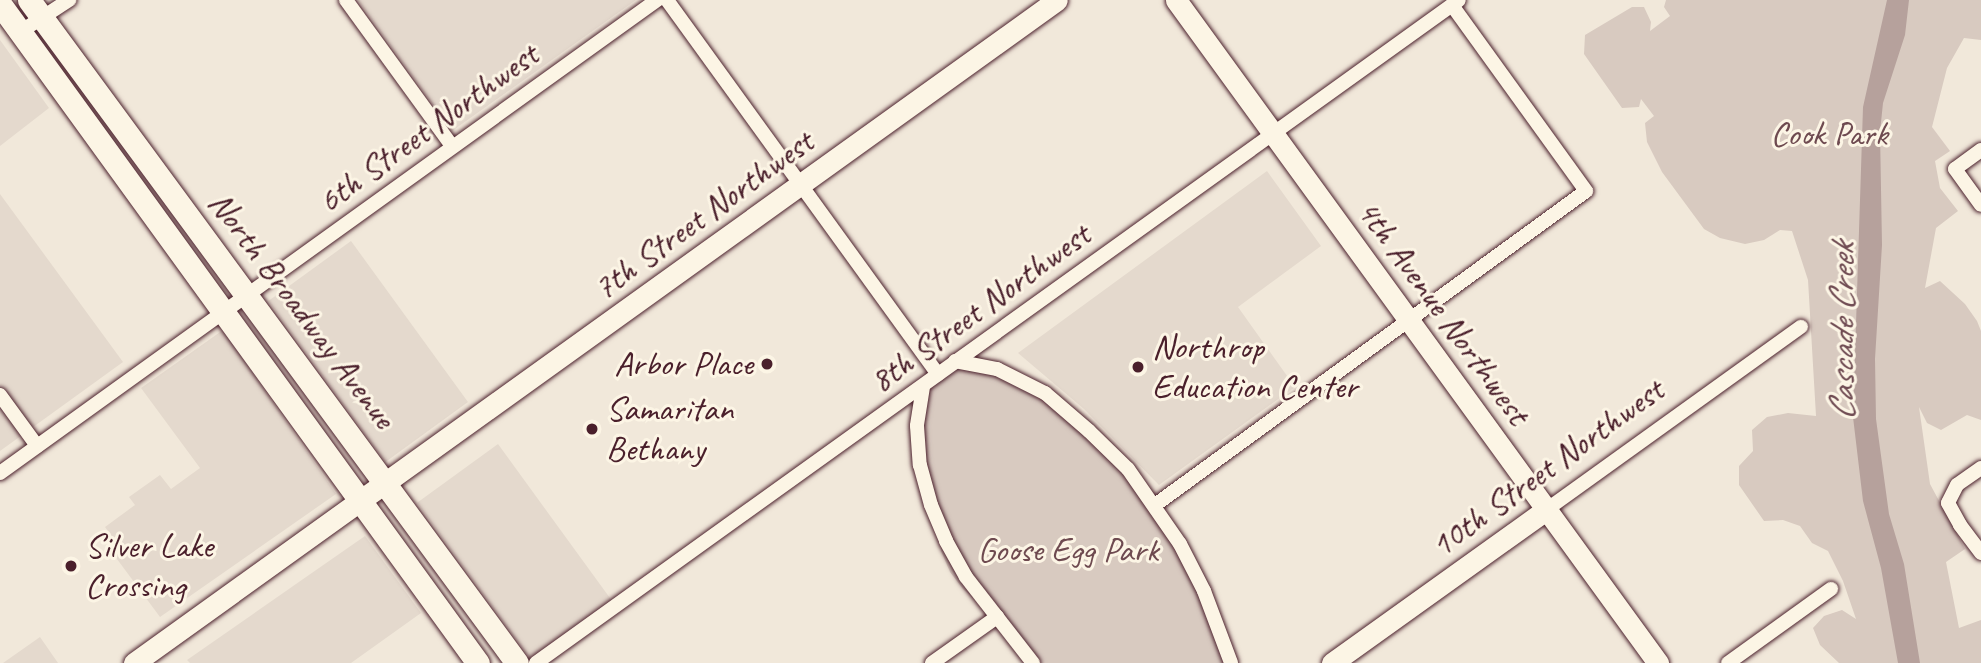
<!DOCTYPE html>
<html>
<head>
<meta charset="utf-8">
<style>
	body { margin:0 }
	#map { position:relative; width:1981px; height:663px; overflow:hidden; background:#f1e8da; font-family:Caveat,sans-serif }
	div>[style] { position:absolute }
	.built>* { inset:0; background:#e4d9cd; transform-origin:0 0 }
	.green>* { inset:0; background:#d8cac0 }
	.water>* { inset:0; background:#b6a19c }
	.roads { filter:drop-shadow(0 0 2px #4a1f2b) drop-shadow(0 0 2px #4a1f2b) }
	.street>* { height:14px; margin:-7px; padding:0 7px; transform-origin:7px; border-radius:7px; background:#fcf5e5 }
	.secondary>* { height:21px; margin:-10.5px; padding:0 10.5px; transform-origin:10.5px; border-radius:10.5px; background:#fcf5e5 }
	.primary>* { height:23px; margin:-11.5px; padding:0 11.5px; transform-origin:11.5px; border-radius:11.5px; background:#fcf5e5 }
	.dots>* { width:19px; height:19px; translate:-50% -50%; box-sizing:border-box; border:4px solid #fcf5e5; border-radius:50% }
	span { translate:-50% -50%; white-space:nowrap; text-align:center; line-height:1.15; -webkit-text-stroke:6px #fcf5e5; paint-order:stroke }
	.street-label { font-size:35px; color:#4a1f2b }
	.park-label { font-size:35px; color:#6e4a50 }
	.poi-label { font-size:35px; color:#4a1f2b }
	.left { translate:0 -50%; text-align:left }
	.right { translate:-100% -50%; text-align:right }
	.water-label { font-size:37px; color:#704c53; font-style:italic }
</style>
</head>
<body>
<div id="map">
	<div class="built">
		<div style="clip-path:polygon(358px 0,636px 0,452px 131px)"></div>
		<div style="clip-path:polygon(0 40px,49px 108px,0 146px)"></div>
		<div style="clip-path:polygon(1267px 171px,1321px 246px,1238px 307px,1295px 387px,1159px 485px,1084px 409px,1018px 353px)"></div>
		<div style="clip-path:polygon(0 194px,123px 362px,0 451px)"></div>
		<div style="left:351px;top:241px;width:199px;height:102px;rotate:54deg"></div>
		<div style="clip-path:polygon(223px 330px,336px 494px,160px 617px,114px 555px,121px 549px,105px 527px,135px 505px,129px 497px,160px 475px,171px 489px,200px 468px,141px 388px)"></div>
		<div style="left:498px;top:444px;width:196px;height:100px;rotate:54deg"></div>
		<div style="clip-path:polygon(365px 536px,421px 613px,351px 663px,190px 663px,187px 660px)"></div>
		<div style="clip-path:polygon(40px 637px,58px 663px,3px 663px)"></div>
	</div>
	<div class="green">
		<div style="clip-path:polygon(1666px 0,1981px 0,1981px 40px,1964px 38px,1947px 68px,1932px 127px,1950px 151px,1935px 161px,1940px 188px,1958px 211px,1936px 228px,1925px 288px,1940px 281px,1965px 304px,1977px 321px,1981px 331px,1981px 420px,1967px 415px,1941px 430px,1927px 423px,1919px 407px,1930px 484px,1965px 549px,1946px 562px,1959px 628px,1981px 620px,1981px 663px,1839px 663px,1820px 645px,1813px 628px,1824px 616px,1842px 610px,1856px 619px,1843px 581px,1828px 551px,1812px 543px,1800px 526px,1783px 520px,1764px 521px,1739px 485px,1739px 466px,1753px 451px,1752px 430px,1767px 417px,1788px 413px,1816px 416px,1808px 280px,1792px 231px,1780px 230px,1764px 240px,1745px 244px,1720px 238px,1704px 229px,1662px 172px,1647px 142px,1645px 123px,1654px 116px,1641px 99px,1639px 107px,1622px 108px,1584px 54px,1585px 35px,1632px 7px,1644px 7px,1651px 22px,1650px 31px,1670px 16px,1664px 7px)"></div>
		<div style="clip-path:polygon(955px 361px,1045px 393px,1155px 505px,1231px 663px,1033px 663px,981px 596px,973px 598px,963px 589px,950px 572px,941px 551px,943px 534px,920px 465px,923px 387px)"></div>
	</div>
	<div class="water">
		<div style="clip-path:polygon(1887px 0,1909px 0,1905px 35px,1883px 103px,1880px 132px,1882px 245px,1875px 359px,1876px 419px,1889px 514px,1904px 564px,1920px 663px,1898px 663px,1881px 568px,1863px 501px,1853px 417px,1863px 107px)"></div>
	</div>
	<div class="roads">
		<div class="street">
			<div style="left:346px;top:0;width:180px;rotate:54deg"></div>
			<div style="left:667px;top:0;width:462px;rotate:54.1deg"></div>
			<div style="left:20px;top:32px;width:59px;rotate:-33.1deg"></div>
			<div style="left:1981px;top:150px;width:32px;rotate:144deg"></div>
			<div style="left:1955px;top:169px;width:44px;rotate:54.2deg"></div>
			<div style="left:955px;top:361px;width:43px;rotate:10.8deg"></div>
			<div style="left:997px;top:369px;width:54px;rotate:26.6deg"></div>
			<div style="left:1045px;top:393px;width:58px;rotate:40.8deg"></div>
			<div style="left:1089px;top:431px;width:54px;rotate:44.3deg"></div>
			<div style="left:1128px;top:469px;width:91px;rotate:55.3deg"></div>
			<div style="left:1180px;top:544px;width:53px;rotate:62.9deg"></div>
			<div style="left:1204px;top:591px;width:77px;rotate:69.4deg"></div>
			<div style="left:923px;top:387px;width:39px;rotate:99deg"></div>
			<div style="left:917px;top:426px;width:39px;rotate:86deg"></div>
			<div style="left:920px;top:465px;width:41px;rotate:74.6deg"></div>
			<div style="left:931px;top:505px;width:39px;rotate:67deg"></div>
			<div style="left:946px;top:541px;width:41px;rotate:60.9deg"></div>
			<div style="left:966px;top:577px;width:109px;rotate:52.1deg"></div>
			<div style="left:0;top:395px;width:63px;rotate:54deg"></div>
			<div style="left:1981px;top:468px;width:29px;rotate:145deg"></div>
			<div style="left:1957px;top:485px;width:20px;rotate:117deg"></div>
			<div style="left:1948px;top:503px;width:25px;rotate:61deg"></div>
			<div style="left:1960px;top:525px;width:35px;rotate:53deg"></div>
			<div style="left:0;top:473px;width:810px;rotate:-35.75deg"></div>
			<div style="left:1155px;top:505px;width:533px;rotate:-36.07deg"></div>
			<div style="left:1586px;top:191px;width:229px;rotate:-125.8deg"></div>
			<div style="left:1546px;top:510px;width:314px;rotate:-35.7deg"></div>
			<div style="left:536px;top:663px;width:1136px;rotate:-35.69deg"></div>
			<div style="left:932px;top:663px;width:80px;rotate:-35.3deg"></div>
			<div style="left:1728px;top:663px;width:127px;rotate:-35.7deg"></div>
		</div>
		<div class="secondary">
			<div style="left:1176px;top:0;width:820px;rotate:53.98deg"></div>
			<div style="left:134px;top:663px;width:1136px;rotate:-35.69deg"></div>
			<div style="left:1332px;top:663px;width:263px;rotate:-35.6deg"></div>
		</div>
		<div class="primary">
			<div style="left:29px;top:0;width:823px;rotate:53.65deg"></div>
			<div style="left:0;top:4px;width:814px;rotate:54.05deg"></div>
		</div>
	</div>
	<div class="dots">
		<div style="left:767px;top:364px;background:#4a1f2b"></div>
		<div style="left:1138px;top:367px;background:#4a1f2b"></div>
		<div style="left:592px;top:429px;background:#4a1f2b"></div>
		<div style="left:71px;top:566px;background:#4a1f2b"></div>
	</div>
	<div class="street-label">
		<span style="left:428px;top:128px;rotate:-36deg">6th Street Northwest</span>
		<span style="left:703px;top:215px;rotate:-36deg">7th Street Northwest</span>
		<span style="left:980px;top:308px;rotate:-36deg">8th Street Northwest</span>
		<span style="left:302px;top:310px;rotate:53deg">North Broadway Avenue</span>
		<span style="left:1443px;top:312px;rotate:54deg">4th Avenue Northwest</span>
		<span style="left:1547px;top:468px;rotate:-36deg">10th Street Northwest</span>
	</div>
	<div class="park-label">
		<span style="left:1829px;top:134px">Cook Park</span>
		<span style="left:1068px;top:550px">Goose Egg Park</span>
	</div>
	<div class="poi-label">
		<span class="left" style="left:1152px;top:367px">Northrop<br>Education Center</span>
		<span class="right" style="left:753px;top:364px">Arbor Place</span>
		<span class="left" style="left:606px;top:429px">Samaritan<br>Bethany</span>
		<span class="left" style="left:85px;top:566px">Silver Lake<br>Crossing</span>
	</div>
	<div class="water-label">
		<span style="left:1842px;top:332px;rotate:-90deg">Cascade Creek</span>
	</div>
</div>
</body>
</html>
